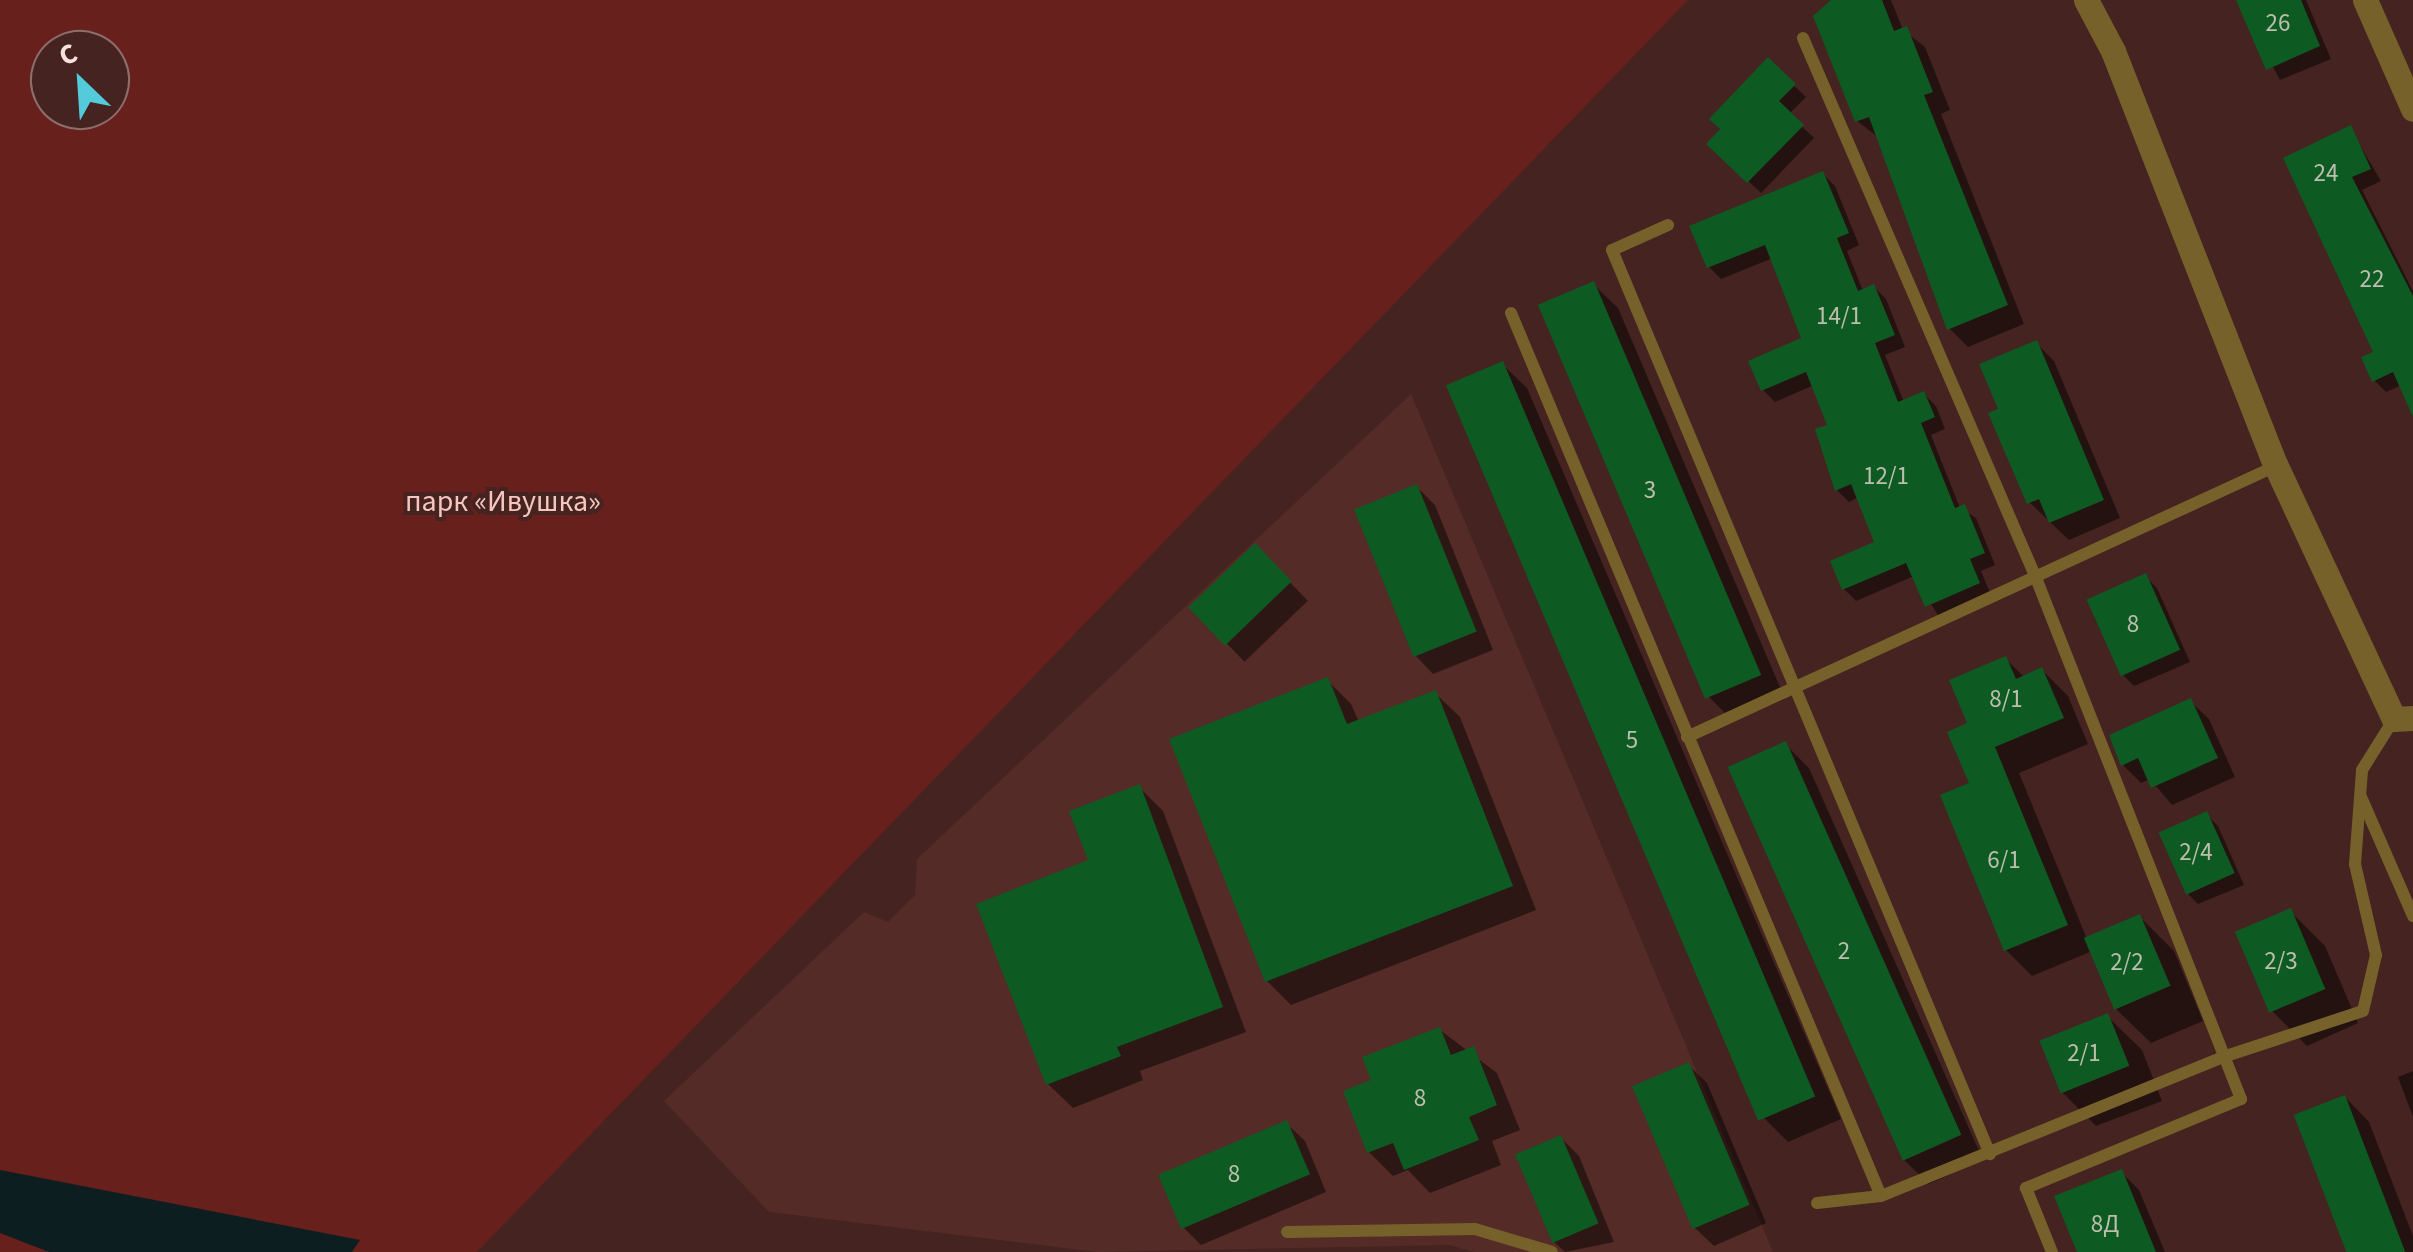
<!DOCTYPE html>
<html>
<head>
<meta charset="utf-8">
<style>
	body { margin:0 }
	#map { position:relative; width:2413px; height:1252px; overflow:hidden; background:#452320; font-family:"Source Sans 3",sans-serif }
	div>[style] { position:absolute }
	.built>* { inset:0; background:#542b26 }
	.green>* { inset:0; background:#67201b }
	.water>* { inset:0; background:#0d1e20 }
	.shadow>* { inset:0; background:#0007; transform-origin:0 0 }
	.building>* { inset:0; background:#0e5a23; transform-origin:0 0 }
	.service>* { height:12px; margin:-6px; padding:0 6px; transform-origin:6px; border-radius:6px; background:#77612b }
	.minor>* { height:25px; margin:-12.5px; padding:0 12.5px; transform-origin:12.5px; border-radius:12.5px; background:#77612b }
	span { translate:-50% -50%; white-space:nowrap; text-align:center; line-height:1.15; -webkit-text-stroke:8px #452320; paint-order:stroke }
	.number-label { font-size:25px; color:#bdbeae }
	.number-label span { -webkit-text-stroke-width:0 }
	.park-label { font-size:30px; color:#f6c5be }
	.north { position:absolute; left:30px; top:30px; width:100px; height:100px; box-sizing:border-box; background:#452320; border:2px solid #8c6f6c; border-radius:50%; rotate:335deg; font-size:28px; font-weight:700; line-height:40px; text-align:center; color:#f7e0dd }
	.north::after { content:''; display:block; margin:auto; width:35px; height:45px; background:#53cbdb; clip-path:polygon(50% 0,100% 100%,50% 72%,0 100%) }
</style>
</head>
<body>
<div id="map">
	<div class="built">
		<div style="clip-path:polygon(1411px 394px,1773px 1252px,1473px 1252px,1450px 1245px,1097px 1252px,769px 1212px,664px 1101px,864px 912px,888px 922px,915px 895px,917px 859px)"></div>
	</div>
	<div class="green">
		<div style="clip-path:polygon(evenodd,0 0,1688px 0,477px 1252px,0 1252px,0 0,50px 50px,110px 50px,110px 110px,50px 110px,50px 50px)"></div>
	</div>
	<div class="water">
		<div style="clip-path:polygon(0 1170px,360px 1240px,352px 1252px,49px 1252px,0 1233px)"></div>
	</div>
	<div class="shadow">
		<div style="clip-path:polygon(1834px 0,1891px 0,1903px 30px,1925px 47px,1950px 110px,1941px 114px,2024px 324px,1968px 347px,1949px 328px,1879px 138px,1857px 121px)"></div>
		<div style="clip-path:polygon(2237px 0,2306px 0,2331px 59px,2280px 80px)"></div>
		<div style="clip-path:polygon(1768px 61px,1806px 97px,1789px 114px,1814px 138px,1761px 193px,1709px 144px)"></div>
		<div style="clip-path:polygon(2350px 128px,2381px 181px,2362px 190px,2413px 291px,2413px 403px,2402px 385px,2386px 392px,2374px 380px,2376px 353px,2286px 159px)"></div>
		<div style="clip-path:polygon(1823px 174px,1835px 186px,1859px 245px,1847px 251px,1863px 291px,1874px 287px,1886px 299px,1905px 347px,1885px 355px,1904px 402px,1924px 394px,1936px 406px,1945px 429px,1931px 435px,1960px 508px,1976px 518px,1995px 565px,1981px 571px,1991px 595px,1939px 617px,1914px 576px,1856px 601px,1844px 589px,1878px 543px,1859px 497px,1849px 502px,1837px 490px,1830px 427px,1814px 385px,1775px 402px,1763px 390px,1804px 340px,1773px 258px,1721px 279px,1709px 267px)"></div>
		<div style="clip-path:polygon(1593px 284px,1618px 308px,1785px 699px,1733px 721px,1709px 697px)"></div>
		<div style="clip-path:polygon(2036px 343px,2054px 361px,2120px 518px,2069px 540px,2029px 502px,2001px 411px)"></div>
		<div style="clip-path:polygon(1502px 364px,1527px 388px,1841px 1119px,1788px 1142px,1764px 1118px)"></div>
		<div style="clip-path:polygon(1417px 487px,1435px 505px,1493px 650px,1433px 674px,1415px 655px)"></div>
		<div style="left:1255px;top:546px;width:76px;height:88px;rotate:46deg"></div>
		<div style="clip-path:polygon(2145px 576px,2157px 588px,2190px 662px,2134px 686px,2122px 674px)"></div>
		<div style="clip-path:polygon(2006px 659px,2025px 678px,2042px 670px,2068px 696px,2088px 744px,2019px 773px,2087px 939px,2140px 917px,2174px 951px,2203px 1021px,2151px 1043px,2116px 1009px,2090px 952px,2032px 976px,2006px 950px,1972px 784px,1971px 724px)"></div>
		<div style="clip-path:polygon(1327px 680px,1351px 704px,1359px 722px,1435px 693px,1460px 717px,1536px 910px,1291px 1005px,1267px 981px)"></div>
		<div style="clip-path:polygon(2190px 701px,2209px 719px,2235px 777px,2172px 805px,2150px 779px,2141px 783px,2123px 765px,2112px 736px)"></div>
		<div style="clip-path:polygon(1785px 744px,1809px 768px,1983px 1160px,1929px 1184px,1904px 1160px)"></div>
		<div style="clip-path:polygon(1139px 787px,1163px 811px,1246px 1032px,1140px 1071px,1143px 1080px,1073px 1108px,1048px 1084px,1091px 861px)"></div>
		<div style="clip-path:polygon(2206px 814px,2218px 826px,2244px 885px,2198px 904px,2186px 892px)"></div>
		<div style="clip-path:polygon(2290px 911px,2325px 946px,2358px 1023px,2307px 1046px,2272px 1011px)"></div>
		<div style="clip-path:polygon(2107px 1016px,2142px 1050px,2162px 1101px,2096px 1126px,2062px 1092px)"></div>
		<div style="clip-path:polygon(1440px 1030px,1497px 1073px,1520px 1130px,1492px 1141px,1501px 1165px,1430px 1193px,1408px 1170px,1393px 1176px,1369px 1152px)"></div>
		<div style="clip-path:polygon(1688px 1065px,1707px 1083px,1766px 1223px,1714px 1246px,1695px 1228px)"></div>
		<div style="clip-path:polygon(2413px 1071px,2413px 1117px,2398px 1077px)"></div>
		<div style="clip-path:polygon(2345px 1097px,2369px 1122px,2413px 1236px,2413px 1252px,2350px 1252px)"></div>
		<div style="clip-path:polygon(1286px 1123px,1305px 1141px,1326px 1192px,1201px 1245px,1183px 1227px)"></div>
		<div style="clip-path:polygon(1561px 1138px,1579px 1156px,1614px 1242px,1565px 1252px,1552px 1240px,1518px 1156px)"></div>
		<div style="clip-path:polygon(2121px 1172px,2139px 1190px,2165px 1252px,2080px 1252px)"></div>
	</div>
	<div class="building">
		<div style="clip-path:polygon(1831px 0,1882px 0,1894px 31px,1907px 26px,1933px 92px,1924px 95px,2008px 305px,1947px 330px,1869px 117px,1855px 122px,1813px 16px)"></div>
		<div style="clip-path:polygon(2236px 0,2301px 0,2320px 46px,2266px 70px)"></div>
		<div style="clip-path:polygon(1768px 57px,1796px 84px,1779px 101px,1804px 125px,1747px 183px,1706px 144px,1720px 129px,1709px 119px)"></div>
		<div style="clip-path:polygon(2351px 125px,2371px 169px,2352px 177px,2413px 296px,2413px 417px,2393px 372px,2372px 382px,2361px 357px,2373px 352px,2283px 158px)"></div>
		<div style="clip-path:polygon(1823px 171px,1849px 233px,1837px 238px,1858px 291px,1874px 284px,1895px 335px,1875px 343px,1898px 402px,1924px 391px,1935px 417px,1921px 423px,1955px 508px,1965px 504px,1985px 553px,1970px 559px,1980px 583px,1925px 607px,1906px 563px,1842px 590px,1830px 561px,1874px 542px,1851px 484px,1835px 491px,1815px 429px,1827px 425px,1806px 372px,1761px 391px,1748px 361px,1801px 338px,1765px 245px,1707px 268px,1689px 226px)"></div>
		<div style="left:1594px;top:281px;width:428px;height:61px;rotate:67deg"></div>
		<div style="clip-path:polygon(2037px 340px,2104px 500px,2049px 523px,2039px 499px,2027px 504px,1988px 413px,1998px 409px,1979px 364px)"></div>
		<div style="left:1503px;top:361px;width:799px;height:62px;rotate:67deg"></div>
		<div style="left:1417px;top:484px;width:159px;height:68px;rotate:68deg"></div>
		<div style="left:1255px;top:543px;width:53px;height:93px;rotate:46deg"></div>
		<div style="left:2146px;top:573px;width:84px;height:65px;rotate:66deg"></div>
		<div style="clip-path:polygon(2006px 656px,2016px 679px,2042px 667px,2064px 718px,1995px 747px,2068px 925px,2004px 951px,1940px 795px,1969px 783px,1947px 732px,1967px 723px,1949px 680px)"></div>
		<div style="clip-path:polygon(1328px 677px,1347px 724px,1436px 690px,1513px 886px,1265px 982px,1169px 739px)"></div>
		<div style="clip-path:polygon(2191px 698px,2218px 758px,2151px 788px,2138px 758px,2121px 766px,2109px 735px)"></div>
		<div style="left:1786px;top:741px;width:431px;height:64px;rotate:66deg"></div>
		<div style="clip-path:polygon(1140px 784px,1223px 1007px,1117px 1047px,1121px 1056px,1046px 1085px,976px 904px,1088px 860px,1069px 811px)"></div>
		<div style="left:2207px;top:811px;width:68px;height:53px;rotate:66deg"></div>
		<div style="left:2291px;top:908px;width:88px;height:61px;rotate:67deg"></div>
		<div style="left:2140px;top:914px;width:78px;height:61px;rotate:67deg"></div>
		<div style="left:2108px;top:1013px;width:57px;height:74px;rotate:68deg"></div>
		<div style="clip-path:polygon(1440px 1027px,1451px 1055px,1474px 1046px,1497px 1105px,1469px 1117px,1479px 1140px,1404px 1170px,1393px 1143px,1367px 1153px,1343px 1091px,1371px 1080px,1362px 1057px)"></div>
		<div style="left:1689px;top:1062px;width:155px;height:62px;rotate:67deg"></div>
		<div style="left:2345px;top:1095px;width:168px;height:55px;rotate:69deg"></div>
		<div style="left:1287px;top:1120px;width:59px;height:140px;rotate:67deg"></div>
		<div style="left:1561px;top:1135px;width:96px;height:50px;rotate:67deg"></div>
		<div style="clip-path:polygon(2122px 1169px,2156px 1252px,2077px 1252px,2054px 1196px)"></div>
	</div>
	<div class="service">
		<div style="left:1803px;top:38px;width:588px;rotate:66.66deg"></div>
		<div style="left:2036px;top:578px;width:560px;rotate:68.52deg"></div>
		<div style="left:2241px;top:1099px;width:233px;rotate:157.5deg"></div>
		<div style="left:2026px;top:1188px;width:69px;rotate:67.9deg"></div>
		<div style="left:1668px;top:225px;width:61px;rotate:155.9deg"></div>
		<div style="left:1612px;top:250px;width:980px;rotate:67.31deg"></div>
		<div style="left:1511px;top:313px;width:957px;rotate:67.27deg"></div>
		<div style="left:1687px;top:737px;width:648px;rotate:-24.71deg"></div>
		<div style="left:2361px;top:797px;width:130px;rotate:66.4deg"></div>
		<div style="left:1817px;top:1203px;width:64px;rotate:-6.2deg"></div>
		<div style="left:1881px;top:1196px;width:372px;rotate:-22.1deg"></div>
		<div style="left:2226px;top:1056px;width:144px;rotate:-18.2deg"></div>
		<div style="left:2363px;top:1011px;width:57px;rotate:-76.9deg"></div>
		<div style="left:2376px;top:955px;width:93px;rotate:-103deg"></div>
		<div style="left:2355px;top:864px;width:94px;rotate:-85.7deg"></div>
		<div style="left:2362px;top:770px;width:60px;rotate:-57.9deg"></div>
		<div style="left:1287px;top:1232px;width:188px;rotate:-0.9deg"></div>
		<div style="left:1475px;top:1229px;width:80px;rotate:16.6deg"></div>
	</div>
	<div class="minor">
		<div style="left:2086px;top:0;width:58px;rotate:62.1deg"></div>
		<div style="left:2113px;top:51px;width:446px;rotate:68.6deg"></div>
		<div style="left:2276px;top:466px;width:279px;rotate:65deg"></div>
		<div style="left:2394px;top:719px;width:19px;rotate:-3deg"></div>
		<div style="left:2365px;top:0;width:119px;rotate:66.2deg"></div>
	</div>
	<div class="number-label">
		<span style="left:2278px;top:23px">26</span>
		<span style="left:2326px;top:173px">24</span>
		<span style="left:2372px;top:279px">22</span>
		<span style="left:1839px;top:316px">14/1</span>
		<span style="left:1886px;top:476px">12/1</span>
		<span style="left:1650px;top:490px">3</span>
		<span style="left:2133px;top:624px">8</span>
		<span style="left:2006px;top:699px">8/1</span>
		<span style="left:1632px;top:740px">5</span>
		<span style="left:2196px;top:852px">2/4</span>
		<span style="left:2004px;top:860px">6/1</span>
		<span style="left:1844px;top:951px">2</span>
		<span style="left:2281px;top:961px">2/3</span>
		<span style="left:2127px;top:962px">2/2</span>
		<span style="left:2084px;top:1053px">2/1</span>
		<span style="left:1420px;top:1098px">8</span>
		<span style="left:1234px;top:1174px">8</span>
		<span style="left:2105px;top:1224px">8Д</span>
	</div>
	<div class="park-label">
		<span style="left:503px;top:502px">парк «Ивушка»</span>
	</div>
	<div class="north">С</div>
</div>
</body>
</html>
